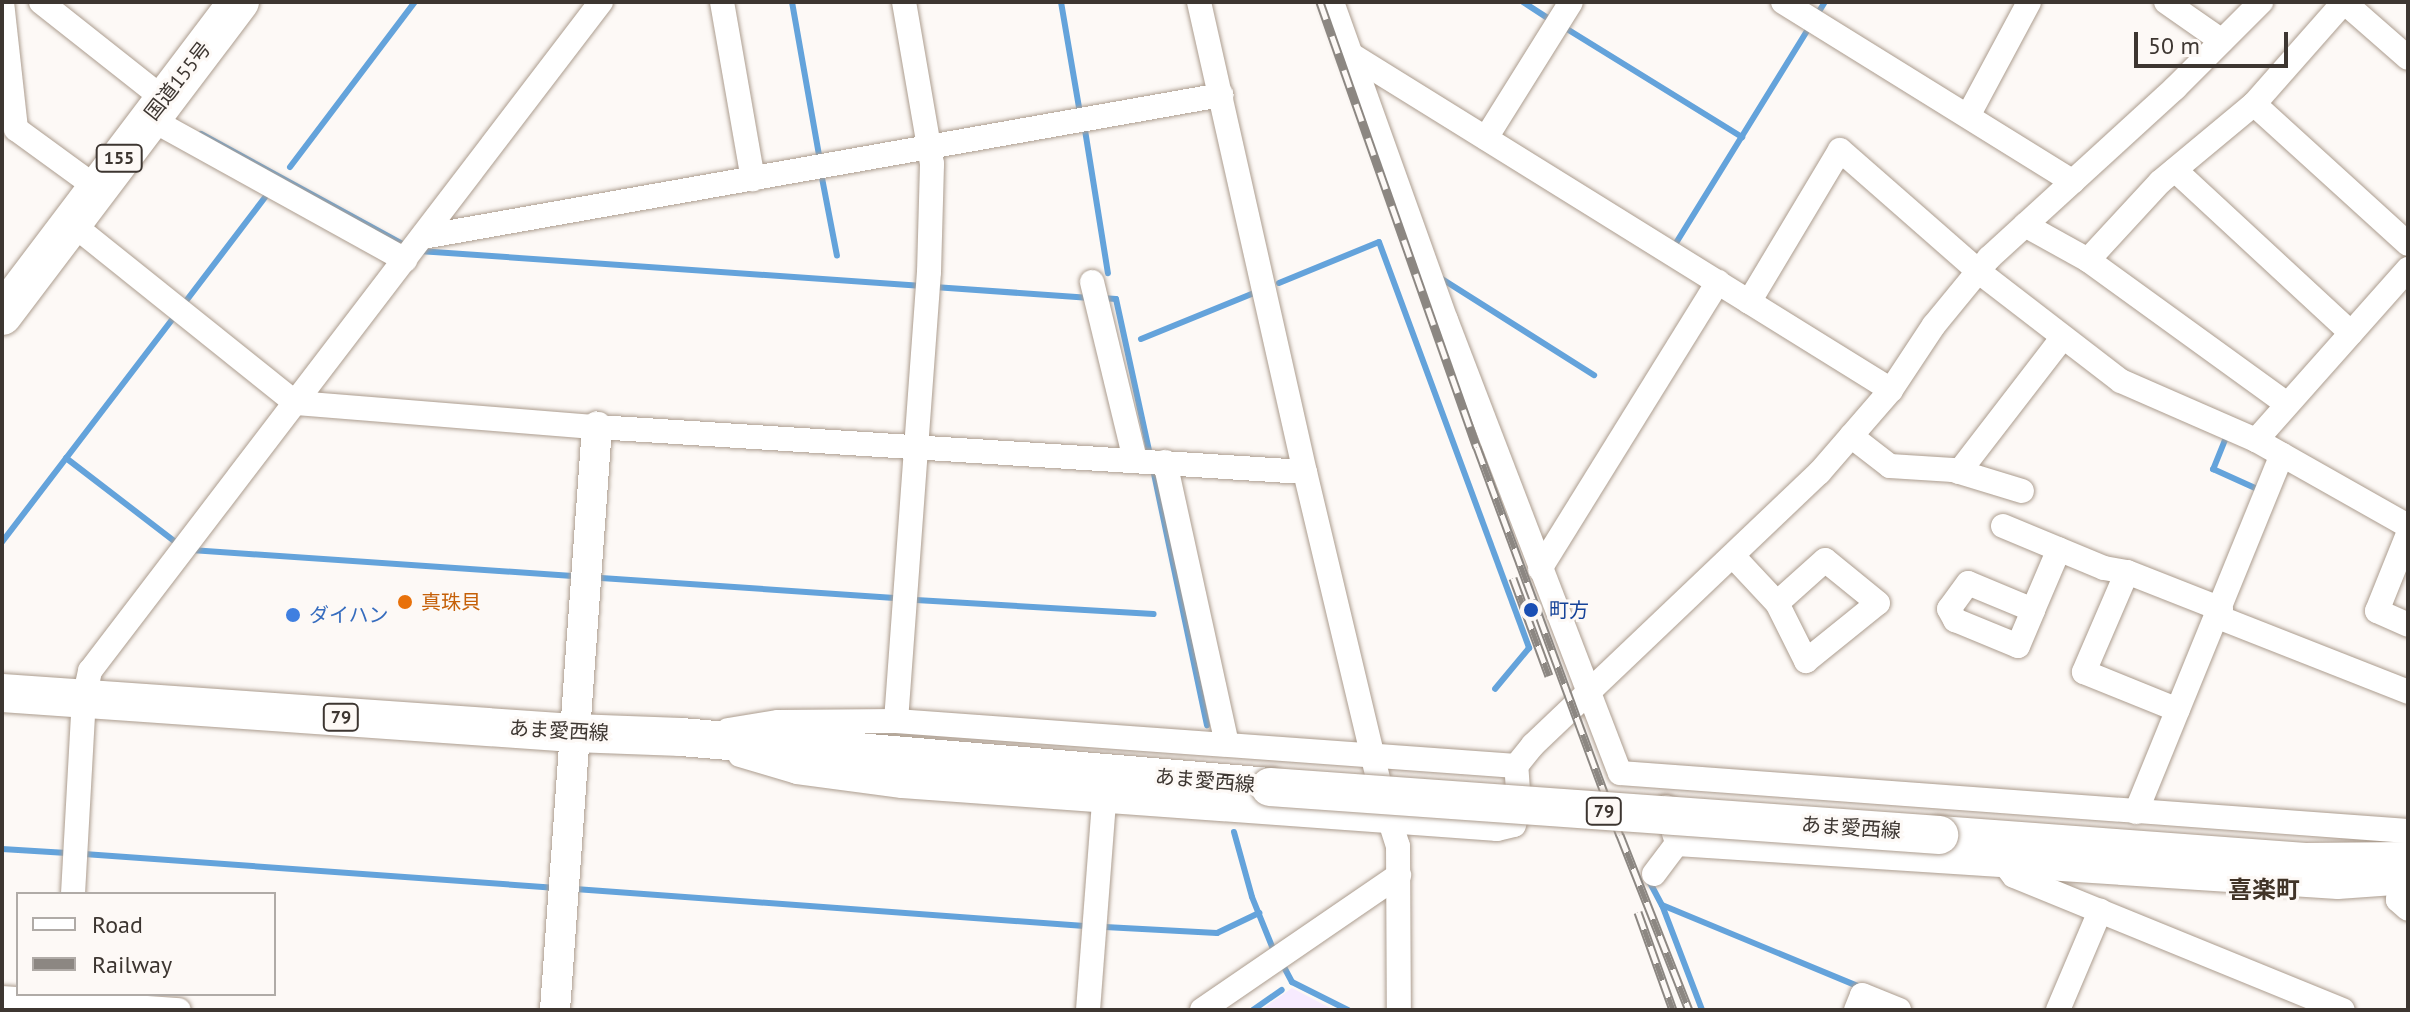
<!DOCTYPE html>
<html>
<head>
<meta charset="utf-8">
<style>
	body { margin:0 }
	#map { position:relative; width:2410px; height:1012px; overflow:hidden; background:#fdf9f6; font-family:"PT Sans","Noto Sans JP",sans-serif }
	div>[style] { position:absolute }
	.education>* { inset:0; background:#f7ebff }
	.stream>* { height:6px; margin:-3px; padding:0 3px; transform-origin:3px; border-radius:3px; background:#64a3db }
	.roads { filter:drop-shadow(0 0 2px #ac9d8f) drop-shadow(0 0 2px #ac9d8f) }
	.minor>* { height:24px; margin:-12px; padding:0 12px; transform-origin:12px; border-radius:12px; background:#fff }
	.tertiary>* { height:30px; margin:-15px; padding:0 15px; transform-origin:15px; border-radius:15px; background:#fff }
	.primary>* { height:38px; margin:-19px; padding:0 19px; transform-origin:19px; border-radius:19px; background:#fff }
	.trunk>* { height:40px; margin:-20px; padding:0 20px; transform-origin:20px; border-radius:20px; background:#fff }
	.rail>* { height:9px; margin-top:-4.5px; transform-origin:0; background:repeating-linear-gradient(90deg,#fdf9f6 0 18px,#8c8782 0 36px); box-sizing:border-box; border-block:2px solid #8c8782 }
	.bridges { filter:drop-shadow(0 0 2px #ac9d8f) drop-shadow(0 0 2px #ac9d8f) }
	.primary-bridge>* { height:38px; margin:-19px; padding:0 19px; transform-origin:19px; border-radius:19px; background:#fff }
	.dots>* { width:22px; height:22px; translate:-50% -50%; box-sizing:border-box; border:4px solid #fdf9f6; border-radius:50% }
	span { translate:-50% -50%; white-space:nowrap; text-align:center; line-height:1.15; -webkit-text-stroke:6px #fdf9f6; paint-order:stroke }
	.shield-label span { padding:2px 6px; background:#fdf9f6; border:2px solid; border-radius:6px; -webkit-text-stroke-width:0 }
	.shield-label { font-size:18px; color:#3d3631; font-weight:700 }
	.street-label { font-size:20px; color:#3d3631 }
	.food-label { font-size:20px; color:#c56008 }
	.left { translate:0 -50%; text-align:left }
	.transit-label { font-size:20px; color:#164399 }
	.shop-label { font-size:20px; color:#366cbe }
	.quarter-label { font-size:24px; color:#413428; font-weight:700 }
	.frame { position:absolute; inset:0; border:4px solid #3d3631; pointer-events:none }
	.legend { position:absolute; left:16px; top:892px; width:260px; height:104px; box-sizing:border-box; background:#fdf9f6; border:2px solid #b0aba7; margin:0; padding:10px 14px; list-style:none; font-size:24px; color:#3d3631 }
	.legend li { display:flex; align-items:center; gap:16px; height:40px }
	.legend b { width:40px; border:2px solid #b0aba7 }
	.scale { position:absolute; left:2134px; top:32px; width:154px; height:36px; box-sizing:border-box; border:4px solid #3d3631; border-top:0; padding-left:10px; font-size:24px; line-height:28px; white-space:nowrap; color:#3d3631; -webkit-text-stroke:6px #fdf9f6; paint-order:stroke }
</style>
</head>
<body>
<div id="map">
	<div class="education">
		<div style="clip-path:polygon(1292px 988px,1334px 1010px,1261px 1010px)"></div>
	</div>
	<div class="stream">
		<div style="left:792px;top:2px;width:160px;rotate:80deg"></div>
		<div style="left:1061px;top:2px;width:113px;rotate:80.3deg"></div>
		<div style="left:1523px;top:2px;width:31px;rotate:33deg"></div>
		<div style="left:1818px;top:13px;width:13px;rotate:-58deg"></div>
		<div style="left:1567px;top:29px;width:206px;rotate:31.7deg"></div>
		<div style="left:1085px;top:130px;width:145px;rotate:80.9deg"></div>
		<div style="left:201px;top:134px;width:234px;rotate:28.6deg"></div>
		<div style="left:290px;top:167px;width:207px;rotate:-52.9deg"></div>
		<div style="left:822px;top:178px;width:79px;rotate:79.1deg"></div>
		<div style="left:1676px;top:243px;width:253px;rotate:-58.3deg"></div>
		<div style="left:419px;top:251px;width:505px;rotate:3.97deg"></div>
		<div style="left:1442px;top:279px;width:180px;rotate:32.3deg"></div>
		<div style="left:1279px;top:283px;width:108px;rotate:-22.3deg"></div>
		<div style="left:1379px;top:242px;width:433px;rotate:69.7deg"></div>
		<div style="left:1529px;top:648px;width:53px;rotate:129.7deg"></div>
		<div style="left:934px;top:287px;width:157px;rotate:4deg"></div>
		<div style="left:1102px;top:298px;width:14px;rotate:4deg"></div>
		<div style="left:1116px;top:299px;width:160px;rotate:77.7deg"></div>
		<div style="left:183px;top:305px;width:137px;rotate:-52.7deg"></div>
		<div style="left:1141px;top:339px;width:122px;rotate:-22.2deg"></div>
		<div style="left:2227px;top:435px;width:37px;rotate:112deg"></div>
		<div style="left:2213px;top:469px;width:48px;rotate:24.4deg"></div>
		<div style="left:66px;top:458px;width:141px;rotate:37.5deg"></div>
		<div style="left:1153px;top:469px;width:262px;rotate:78.1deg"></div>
		<div style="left:2px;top:542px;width:282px;rotate:-52.6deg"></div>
		<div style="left:191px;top:550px;width:379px;rotate:3.9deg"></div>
		<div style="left:601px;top:578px;width:298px;rotate:3.9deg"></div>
		<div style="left:916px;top:600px;width:238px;rotate:3.4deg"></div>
		<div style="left:1234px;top:832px;width:67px;rotate:74.5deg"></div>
		<div style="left:1252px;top:897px;width:56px;rotate:68deg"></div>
		<div style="left:2px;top:849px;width:65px;rotate:3.5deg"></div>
		<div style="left:84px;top:854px;width:467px;rotate:4.1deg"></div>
		<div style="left:1648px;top:879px;width:30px;rotate:62deg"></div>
		<div style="left:1662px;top:905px;width:112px;rotate:69.1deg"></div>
		<div style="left:575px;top:889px;width:511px;rotate:4.15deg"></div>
		<div style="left:1662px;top:905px;width:214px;rotate:22.5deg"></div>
		<div style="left:1105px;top:927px;width:112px;rotate:3.1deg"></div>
		<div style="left:1217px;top:933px;width:47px;rotate:-25.5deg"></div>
		<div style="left:1284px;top:967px;width:17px;rotate:62deg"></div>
		<div style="left:1292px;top:982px;width:63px;rotate:26.6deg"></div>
		<div style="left:1253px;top:1010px;width:35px;rotate:-35deg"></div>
	</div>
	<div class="roads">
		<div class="minor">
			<div style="left:2px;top:2px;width:128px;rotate:83.7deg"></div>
			<div style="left:16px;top:129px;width:100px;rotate:36.1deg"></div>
			<div style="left:41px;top:2px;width:157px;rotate:38.3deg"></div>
			<div style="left:722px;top:2px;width:180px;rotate:80.1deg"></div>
			<div style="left:1199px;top:2px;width:482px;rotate:77.3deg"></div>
			<div style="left:1305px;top:472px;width:333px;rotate:76.6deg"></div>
			<div style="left:1382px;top:796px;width:52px;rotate:72.3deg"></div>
			<div style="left:1398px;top:846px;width:164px;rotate:89.7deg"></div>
			<div style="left:1332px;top:2px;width:338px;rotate:70.3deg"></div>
			<div style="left:1446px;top:320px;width:485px;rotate:69deg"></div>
			<div style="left:1620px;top:773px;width:790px;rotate:4.21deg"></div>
			<div style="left:1783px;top:2px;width:341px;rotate:31.8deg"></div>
			<div style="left:2166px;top:2px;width:68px;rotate:34.9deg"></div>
			<div style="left:2344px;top:2px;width:85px;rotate:41.2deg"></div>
			<div style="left:1350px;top:54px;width:637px;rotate:31.84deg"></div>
			<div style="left:2254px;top:104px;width:208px;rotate:42.3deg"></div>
			<div style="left:1968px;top:116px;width:129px;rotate:-61.8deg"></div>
			<div style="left:149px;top:118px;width:293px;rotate:29deg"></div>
			<div style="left:1486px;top:138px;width:160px;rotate:-58deg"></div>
			<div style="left:2175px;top:170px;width:240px;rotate:42.8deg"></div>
			<div style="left:71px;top:223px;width:288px;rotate:38.7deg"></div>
			<div style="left:296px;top:403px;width:302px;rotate:4.6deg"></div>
			<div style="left:597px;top:427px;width:709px;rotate:3.64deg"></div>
			<div style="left:2025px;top:225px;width:72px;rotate:29.1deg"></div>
			<div style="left:2088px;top:260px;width:246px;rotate:35.9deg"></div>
			<div style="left:423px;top:237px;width:811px;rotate:-10.09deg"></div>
			<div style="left:2088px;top:260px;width:106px;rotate:-47.3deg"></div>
			<div style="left:2160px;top:182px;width:122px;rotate:-39.7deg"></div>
			<div style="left:2254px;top:104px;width:136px;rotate:-48.6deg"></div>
			<div style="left:2408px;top:269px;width:229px;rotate:131.6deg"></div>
			<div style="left:2256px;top:440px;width:175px;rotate:29.5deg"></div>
			<div style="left:1092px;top:282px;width:183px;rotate:76.4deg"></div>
			<div style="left:1749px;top:302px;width:177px;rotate:-59.1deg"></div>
			<div style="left:1840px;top:150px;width:184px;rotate:41.2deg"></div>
			<div style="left:1978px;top:271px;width:180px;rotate:37.6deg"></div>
			<div style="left:2121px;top:381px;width:147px;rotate:23.6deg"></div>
			<div style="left:1851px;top:436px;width:49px;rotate:37.6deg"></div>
			<div style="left:1890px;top:466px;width:63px;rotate:3.6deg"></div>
			<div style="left:1953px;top:470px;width:72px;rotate:16.9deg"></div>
			<div style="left:1165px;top:462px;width:289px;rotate:77.6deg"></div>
			<div style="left:1959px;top:472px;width:170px;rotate:-52.4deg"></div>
			<div style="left:2003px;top:526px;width:109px;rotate:22.6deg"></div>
			<div style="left:2104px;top:568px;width:23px;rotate:10deg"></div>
			<div style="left:2127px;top:572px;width:101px;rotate:21.5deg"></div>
			<div style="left:2408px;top:534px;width:83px;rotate:111.9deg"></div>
			<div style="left:2377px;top:611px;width:34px;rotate:24deg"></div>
			<div style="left:1733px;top:556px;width:64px;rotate:46.9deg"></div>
			<div style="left:1777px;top:603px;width:65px;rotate:63.4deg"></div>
			<div style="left:1806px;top:661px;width:92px;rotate:-38.9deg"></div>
			<div style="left:1878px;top:603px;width:68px;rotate:-140.9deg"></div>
			<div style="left:1825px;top:560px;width:64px;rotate:138.1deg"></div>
			<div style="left:1540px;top:569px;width:338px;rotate:-58.2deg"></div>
			<div style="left:2127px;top:572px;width:109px;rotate:113.3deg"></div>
			<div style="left:2084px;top:672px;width:101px;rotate:22deg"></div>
			<div style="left:2033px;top:610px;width:70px;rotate:-157.4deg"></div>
			<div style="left:1968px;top:583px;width:32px;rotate:126deg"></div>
			<div style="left:1949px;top:609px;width:13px;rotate:61deg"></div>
			<div style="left:1955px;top:620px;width:68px;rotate:22.4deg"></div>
			<div style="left:2018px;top:646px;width:39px;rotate:-67deg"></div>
			<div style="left:2033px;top:610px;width:66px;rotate:-66.9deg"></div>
			<div style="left:2218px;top:617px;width:204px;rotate:21.5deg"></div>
			<div style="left:896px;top:721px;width:450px;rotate:-85.8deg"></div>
			<div style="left:929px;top:272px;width:108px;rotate:-88.4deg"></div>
			<div style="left:932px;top:164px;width:164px;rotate:-99.8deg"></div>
			<div style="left:728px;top:730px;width:51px;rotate:-9.1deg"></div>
			<div style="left:778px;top:722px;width:118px;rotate:-0.5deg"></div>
			<div style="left:896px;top:721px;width:622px;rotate:4.15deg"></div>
			<div style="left:740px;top:755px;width:59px;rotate:16.6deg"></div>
			<div style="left:797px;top:772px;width:106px;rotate:7.6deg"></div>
			<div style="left:902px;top:786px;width:597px;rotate:4.13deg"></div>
			<div style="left:1497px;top:829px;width:17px;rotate:-13deg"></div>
			<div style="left:1514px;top:825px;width:21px;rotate:-76deg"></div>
			<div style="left:1519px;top:805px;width:39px;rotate:-94deg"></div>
			<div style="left:1516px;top:766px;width:27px;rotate:-51deg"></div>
			<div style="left:1533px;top:745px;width:395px;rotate:-43.6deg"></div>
			<div style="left:1819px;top:473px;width:110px;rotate:-49.1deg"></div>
			<div style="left:1891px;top:390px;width:78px;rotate:-56.5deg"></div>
			<div style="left:1934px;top:325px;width:87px;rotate:-50.6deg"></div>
			<div style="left:1989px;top:258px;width:252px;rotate:-42.4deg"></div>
			<div style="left:2175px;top:88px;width:122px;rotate:-45deg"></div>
			<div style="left:1666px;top:807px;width:39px;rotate:73deg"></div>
			<div style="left:1677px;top:844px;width:662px;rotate:3.72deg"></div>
			<div style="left:2338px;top:887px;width:70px;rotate:-4.1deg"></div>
			<div style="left:2136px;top:812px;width:386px;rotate:-67.8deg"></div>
			<div style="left:2007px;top:867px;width:11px;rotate:52deg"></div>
			<div style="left:2014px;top:876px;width:355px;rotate:22.2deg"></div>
			<div style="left:1654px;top:874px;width:38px;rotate:-53deg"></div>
			<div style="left:2400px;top:883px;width:17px;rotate:97deg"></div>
			<div style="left:2398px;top:900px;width:13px;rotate:42deg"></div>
			<div style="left:73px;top:894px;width:195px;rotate:-86.8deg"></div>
			<div style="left:84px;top:699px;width:29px;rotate:-78deg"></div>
			<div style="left:90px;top:671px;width:842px;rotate:-52.63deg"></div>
			<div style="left:2px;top:998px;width:177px;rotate:3.9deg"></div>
			<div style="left:1088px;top:1010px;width:211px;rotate:-85.6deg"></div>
			<div style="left:1202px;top:1010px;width:239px;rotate:-34.4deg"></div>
			<div style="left:1856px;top:1010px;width:16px;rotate:-68deg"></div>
			<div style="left:1862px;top:995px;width:40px;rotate:22deg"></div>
			<div style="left:2058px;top:1010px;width:108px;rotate:-67deg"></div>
		</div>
		<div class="tertiary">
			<div style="left:555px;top:1010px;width:585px;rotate:-85.88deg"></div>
		</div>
		<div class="primary">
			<div style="left:2px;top:693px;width:573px;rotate:4deg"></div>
			<div style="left:574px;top:733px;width:107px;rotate:2.1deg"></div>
			<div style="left:681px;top:737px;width:591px;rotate:4.85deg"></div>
			<div style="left:1939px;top:835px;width:367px;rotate:4.2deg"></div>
			<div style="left:2305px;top:862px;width:103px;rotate:-0.6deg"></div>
		</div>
		<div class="trunk">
			<div style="left:2px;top:315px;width:393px;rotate:-52.9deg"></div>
		</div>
	</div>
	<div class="rail">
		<div style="left:1320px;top:2px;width:472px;rotate:70.6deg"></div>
		<div style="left:1477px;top:447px;width:414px;rotate:69.8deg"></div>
		<div style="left:1620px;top:835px;width:188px;rotate:68.5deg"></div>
		<div style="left:1513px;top:578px;width:104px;rotate:69.8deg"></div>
		<div style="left:1638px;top:912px;width:104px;rotate:70.3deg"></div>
	</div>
	<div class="bridges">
		<div class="primary-bridge">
			<div style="left:1270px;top:787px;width:671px;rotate:4.1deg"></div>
		</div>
	</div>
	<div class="dots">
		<div style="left:405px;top:602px;background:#e8710a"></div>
		<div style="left:1531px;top:610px;background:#1a4fb4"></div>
		<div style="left:293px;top:615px;background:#3f7fe0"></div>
	</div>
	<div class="shield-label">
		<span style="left:119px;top:158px">155</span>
		<span style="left:341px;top:717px">79</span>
		<span style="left:1604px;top:811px">79</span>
	</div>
	<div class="street-label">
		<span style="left:178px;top:81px;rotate:-52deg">国道155号</span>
		<span style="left:559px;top:731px;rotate:3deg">あま愛西線</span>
		<span style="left:1205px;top:781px;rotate:5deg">あま愛西線</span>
		<span style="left:1851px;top:828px;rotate:4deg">あま愛西線</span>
	</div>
	<div class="food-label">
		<span class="left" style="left:421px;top:602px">真珠貝</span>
	</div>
	<div class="transit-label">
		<span class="left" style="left:1549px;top:610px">町方</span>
	</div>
	<div class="shop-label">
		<span class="left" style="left:309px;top:615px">ダイハン</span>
	</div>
	<div class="quarter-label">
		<span style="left:2264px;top:890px">喜楽町</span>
	</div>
	<div class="frame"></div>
	<ul class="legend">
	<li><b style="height:10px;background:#fff"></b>Road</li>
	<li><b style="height:10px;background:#8c8782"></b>Railway</li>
	</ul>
	<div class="scale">50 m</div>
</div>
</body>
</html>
